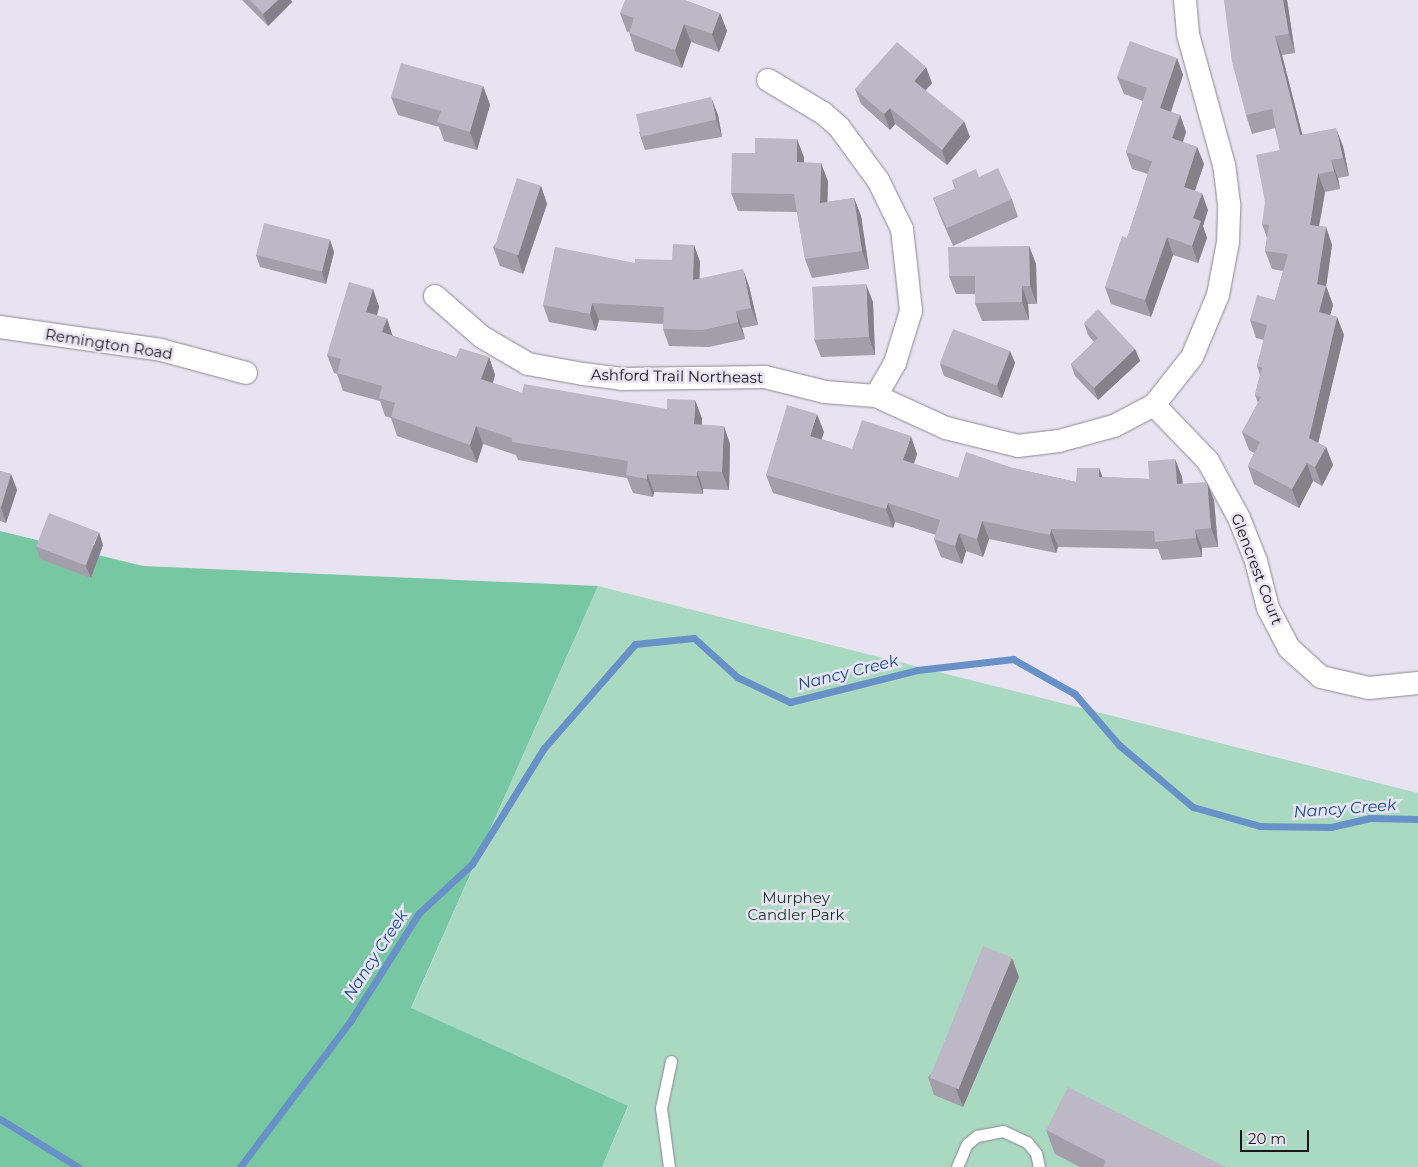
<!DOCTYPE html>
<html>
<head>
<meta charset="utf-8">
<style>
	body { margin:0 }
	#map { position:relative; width:1418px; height:1167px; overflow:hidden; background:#e8e3f0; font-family:Montserrat,sans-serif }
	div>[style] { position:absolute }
	.green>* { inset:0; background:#aad9c2 }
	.forest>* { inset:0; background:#78c7a3 }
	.stream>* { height:7px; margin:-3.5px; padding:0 3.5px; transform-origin:3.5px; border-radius:3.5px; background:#6791c7 }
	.roads { filter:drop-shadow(0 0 1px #8c8793) drop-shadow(0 0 1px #8c8793) }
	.service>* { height:11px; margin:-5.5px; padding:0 5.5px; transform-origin:5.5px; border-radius:5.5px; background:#fff }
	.minor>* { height:22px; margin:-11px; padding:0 11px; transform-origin:11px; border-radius:11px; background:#fff }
	.wall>* { inset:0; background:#a29eaa }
	.shaded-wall>* { inset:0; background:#84818b }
	.building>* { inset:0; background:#bcb8c6; transform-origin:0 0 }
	span { translate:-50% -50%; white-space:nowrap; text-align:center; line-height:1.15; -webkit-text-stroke:5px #e8e3f0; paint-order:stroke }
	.street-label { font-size:15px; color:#19171c }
	.park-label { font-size:15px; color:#153829 }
	.water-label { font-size:16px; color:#114a8d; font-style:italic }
	.scale { position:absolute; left:1240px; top:1130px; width:69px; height:22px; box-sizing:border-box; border:2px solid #19171c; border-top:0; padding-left:6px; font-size:15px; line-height:18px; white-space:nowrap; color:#19171c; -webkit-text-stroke:4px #e8e3f0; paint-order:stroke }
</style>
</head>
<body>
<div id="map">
	<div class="green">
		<div style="clip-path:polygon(598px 586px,1418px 793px,1418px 1167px,602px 1167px,628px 1107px,411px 1009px)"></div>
	</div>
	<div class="forest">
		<div style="clip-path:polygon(0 531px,143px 566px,598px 586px,411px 1008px,628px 1106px,602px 1167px,0 1167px)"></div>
	</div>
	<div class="stream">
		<div style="left:0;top:1119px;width:92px;rotate:31.6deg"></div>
		<div style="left:240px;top:1167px;width:184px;rotate:-52.9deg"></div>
		<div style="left:351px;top:1020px;width:127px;rotate:-57.6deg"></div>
		<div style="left:419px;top:913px;width:72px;rotate:-42.8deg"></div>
		<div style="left:472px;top:864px;width:137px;rotate:-58.2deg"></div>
		<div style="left:544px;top:748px;width:138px;rotate:-48.8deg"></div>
		<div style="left:635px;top:644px;width:59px;rotate:-5.8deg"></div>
		<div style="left:694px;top:638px;width:58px;rotate:42.2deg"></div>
		<div style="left:737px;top:677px;width:59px;rotate:25.3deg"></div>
		<div style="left:790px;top:702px;width:131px;rotate:-14.1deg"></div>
		<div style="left:917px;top:670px;width:97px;rotate:-6.5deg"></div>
		<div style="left:1013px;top:659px;width:71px;rotate:29.4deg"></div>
		<div style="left:1075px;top:694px;width:67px;rotate:49.2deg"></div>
		<div style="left:1119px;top:745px;width:97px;rotate:40deg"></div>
		<div style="left:1193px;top:807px;width:70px;rotate:15.8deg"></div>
		<div style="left:1260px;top:826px;width:71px;rotate:0.8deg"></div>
		<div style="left:1331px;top:827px;width:40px;rotate:-13deg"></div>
		<div style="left:1370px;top:818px;width:48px;rotate:1.2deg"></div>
	</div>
	<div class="roads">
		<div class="service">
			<div style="left:669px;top:1167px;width:60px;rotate:-97.7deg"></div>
			<div style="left:661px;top:1108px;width:48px;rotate:-78deg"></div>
			<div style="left:957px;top:1167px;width:25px;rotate:-67deg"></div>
			<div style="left:967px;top:1144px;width:13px;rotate:-39deg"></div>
			<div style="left:977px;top:1136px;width:26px;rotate:-11deg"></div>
			<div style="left:1003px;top:1131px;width:26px;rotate:25deg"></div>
			<div style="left:1027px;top:1142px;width:14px;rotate:51deg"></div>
			<div style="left:1036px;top:1153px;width:14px;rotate:78deg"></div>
		</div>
		<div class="minor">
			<div style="left:768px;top:80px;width:64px;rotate:31deg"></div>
			<div style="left:823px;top:113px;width:21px;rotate:41deg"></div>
			<div style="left:839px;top:127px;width:66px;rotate:53.7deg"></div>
			<div style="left:878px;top:180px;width:55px;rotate:63.9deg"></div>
			<div style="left:902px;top:229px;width:82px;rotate:83.7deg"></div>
			<div style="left:911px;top:311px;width:54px;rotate:107.1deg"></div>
			<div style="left:895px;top:363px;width:38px;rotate:120deg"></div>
			<div style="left:435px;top:296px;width:62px;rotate:41.1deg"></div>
			<div style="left:482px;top:337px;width:53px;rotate:30.4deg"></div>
			<div style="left:528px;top:364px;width:56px;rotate:10.3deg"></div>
			<div style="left:583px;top:374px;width:38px;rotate:7deg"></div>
			<div style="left:621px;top:379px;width:144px;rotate:-0.8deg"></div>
			<div style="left:765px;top:377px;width:62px;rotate:14deg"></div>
			<div style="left:825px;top:392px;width:51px;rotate:4.5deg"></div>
			<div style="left:876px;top:396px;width:77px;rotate:24.6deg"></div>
			<div style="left:946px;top:428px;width:74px;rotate:14deg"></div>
			<div style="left:1018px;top:446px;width:41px;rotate:-7deg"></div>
			<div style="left:1059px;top:441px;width:57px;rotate:-15.3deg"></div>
			<div style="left:1114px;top:426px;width:45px;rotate:-27.7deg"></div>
			<div style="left:1154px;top:405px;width:61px;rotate:-51.6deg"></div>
			<div style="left:1192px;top:357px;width:67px;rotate:-67.2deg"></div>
			<div style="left:1218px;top:295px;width:54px;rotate:-79.3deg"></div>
			<div style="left:1228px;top:242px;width:38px;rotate:-88deg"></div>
			<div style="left:1229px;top:204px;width:39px;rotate:-97deg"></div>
			<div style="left:1224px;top:165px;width:136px;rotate:-105.4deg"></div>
			<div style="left:1188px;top:34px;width:34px;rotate:-95deg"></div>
			<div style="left:0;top:327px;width:163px;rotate:8.1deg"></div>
			<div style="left:161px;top:350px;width:88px;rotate:15.1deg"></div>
			<div style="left:1154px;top:405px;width:78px;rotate:46deg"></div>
			<div style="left:1208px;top:461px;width:65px;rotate:61.5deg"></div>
			<div style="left:1239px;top:518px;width:46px;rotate:68.4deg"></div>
			<div style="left:1256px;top:561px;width:49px;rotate:75.7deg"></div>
			<div style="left:1268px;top:608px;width:45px;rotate:62.3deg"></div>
			<div style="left:1289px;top:648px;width:43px;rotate:42.2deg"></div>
			<div style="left:1321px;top:677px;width:49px;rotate:12.9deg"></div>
			<div style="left:1369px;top:688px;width:49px;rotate:-5.8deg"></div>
		</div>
	</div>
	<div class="wall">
		<div style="clip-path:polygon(242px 0,291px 0,292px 2px,268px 26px)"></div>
		<div style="clip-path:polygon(1224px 0,1287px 0,1295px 53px,1282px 55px,1302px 134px,1343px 146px,1349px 176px,1338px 178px,1340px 189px,1325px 192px,1319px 226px,1326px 227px,1332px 245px,1326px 286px,1333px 305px,1330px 315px,1337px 317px,1344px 335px,1318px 443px,1326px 447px,1333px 465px,1322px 486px,1313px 481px,1299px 508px,1254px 484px,1248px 466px,1254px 453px,1249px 450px,1242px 432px,1258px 403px,1255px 395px,1260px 375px,1257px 366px,1264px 340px,1256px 338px,1250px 320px,1275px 300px,1283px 271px,1272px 269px,1265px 251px,1267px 238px,1262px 224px,1280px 150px,1275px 128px,1252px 134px,1246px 115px)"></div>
		<div style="clip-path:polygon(620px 13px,720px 13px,727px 31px,719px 52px,691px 42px,682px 68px,635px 51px,629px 32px,627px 32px)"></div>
		<div style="clip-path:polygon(1177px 58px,1183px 75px,1171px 112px,1180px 115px,1186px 132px,1183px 142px,1197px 147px,1204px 164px,1195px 191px,1208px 210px,1203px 226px,1207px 238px,1198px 263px,1173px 255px,1151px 317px,1111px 304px,1105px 287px,1127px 238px,1148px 174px,1132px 169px,1126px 152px,1143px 101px,1124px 94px,1117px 77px)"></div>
		<div style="clip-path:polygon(932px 83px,925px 90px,970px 137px,947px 165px,895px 124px,890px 130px,861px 104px,855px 89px)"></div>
		<div style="clip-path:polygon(483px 86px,490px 105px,477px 150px,444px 141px,439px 127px,398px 115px,391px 97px)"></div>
		<div style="clip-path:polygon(718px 115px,722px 137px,645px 150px,639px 132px)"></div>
		<div style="clip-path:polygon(804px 157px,804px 162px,828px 181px,827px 202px,854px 198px,861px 216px,869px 269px,812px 278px,805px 259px,797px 212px,738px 211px,731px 193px)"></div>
		<div style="clip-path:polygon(979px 177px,1012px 199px,1018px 217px,953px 246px,940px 216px,933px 198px,955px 189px,952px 180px)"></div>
		<div style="clip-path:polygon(541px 186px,547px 204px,523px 274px,500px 266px,493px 247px)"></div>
		<div style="clip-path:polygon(330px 240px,334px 252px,326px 284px,260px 267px,256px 255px)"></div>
		<div style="clip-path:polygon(694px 245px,700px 262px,699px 278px,749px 286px,758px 325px,742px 328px,745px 339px,709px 347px,669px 346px,663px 329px,663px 324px,599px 320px,596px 331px,549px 322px,543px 305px,635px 263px,672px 260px)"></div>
		<div style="clip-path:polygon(1029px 246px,1036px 264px,1037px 304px,1028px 304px,1029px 320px,982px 321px,975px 303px,975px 294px,956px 294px,949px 276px)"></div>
		<div style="clip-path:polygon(373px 289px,379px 307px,377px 315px,393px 336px,456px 357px,489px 357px,495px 375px,493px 383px,522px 393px,702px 418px,702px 425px,730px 444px,729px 490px,703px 489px,703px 494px,654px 492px,653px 497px,633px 493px,627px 478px,518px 460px,516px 455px,483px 444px,477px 463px,397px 436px,391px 418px,385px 416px,380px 401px,343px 391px,337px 374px,334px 373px,327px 355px)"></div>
		<div style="clip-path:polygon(873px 302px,875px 355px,821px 357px,814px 339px)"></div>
		<div style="clip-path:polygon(1084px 323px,1135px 349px,1140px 361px,1098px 400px,1075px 376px,1071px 364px,1094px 342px,1088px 335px)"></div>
		<div style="clip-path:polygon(1010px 351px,1015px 363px,1002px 398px,944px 376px,940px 364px)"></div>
		<div style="clip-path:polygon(824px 432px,821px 439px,852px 449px,917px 454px,914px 464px,958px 478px,1013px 468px,1076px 482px,1099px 468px,1102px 477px,1149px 479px,1175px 459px,1182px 477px,1183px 484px,1214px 500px,1218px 547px,1202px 548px,1202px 557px,1162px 560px,1158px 549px,1058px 547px,1056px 553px,989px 539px,983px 557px,966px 551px,962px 564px,941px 557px,934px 539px,936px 535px,895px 522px,893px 528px,773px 493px,766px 475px)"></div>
		<div style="clip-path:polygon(0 471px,11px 474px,17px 490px,6px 523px,0 521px)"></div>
		<div style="clip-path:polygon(103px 545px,91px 578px,40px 559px,36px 547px)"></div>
		<div style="clip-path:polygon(1019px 977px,963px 1107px,934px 1095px,928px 1077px)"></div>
		<div style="clip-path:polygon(1046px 1130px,1225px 1167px,1080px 1167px,1055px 1154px)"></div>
	</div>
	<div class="shaded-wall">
		<div style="clip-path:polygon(278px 0,291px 0,292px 2px,268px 26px,263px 14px)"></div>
		<div style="clip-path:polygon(1283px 0,1287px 0,1295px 53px,1289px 34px)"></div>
		<div style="clip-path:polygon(720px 13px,727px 31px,719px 52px,712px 34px)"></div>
		<div style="clip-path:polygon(684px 24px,691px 42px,682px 68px,675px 50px)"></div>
		<div style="clip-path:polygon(1275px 36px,1282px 55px,1307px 153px,1300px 135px)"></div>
		<div style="clip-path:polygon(1177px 58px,1183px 75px,1166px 125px,1160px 108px)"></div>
		<div style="clip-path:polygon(926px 67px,932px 83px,920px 97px,914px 81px)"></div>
		<div style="clip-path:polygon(483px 86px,490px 105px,477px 150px,470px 132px)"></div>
		<div style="clip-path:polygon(711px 97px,718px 115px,722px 137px,716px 119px)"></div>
		<div style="clip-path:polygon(890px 108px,895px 124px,890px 130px,884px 114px)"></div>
		<div style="clip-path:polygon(1180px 115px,1186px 132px,1178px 155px,1172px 138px)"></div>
		<div style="clip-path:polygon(964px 121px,970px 137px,947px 165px,942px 150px)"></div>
		<div style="clip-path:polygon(1336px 128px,1343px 146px,1349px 176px,1343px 158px)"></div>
		<div style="clip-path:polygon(797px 139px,804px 157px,804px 180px,797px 162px)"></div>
		<div style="clip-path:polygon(1197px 147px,1204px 164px,1190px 204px,1184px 187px)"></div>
		<div style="clip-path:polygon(1331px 160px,1338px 178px,1340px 189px,1334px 171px)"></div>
		<div style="clip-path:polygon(821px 163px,828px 181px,827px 221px,820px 203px)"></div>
		<div style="clip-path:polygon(1318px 174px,1325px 192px,1316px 243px,1310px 225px)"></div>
		<div style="clip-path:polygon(541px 186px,547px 204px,523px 274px,517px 255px)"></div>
		<div style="clip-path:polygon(1202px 193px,1208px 210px,1203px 226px,1207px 238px,1198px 263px,1192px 246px,1193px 218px)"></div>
		<div style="clip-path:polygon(854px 198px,861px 216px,869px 269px,862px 251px)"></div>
		<div style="clip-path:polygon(1326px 227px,1332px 245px,1326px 288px,1326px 286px,1333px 305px,1326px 330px,1319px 312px,1317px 284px)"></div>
		<div style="clip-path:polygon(1167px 237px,1173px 255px,1151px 317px,1145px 300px)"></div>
		<div style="clip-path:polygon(330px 240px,334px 252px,326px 284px,322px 272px)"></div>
		<div style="clip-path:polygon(694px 245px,700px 262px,699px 297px,693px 280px)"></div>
		<div style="clip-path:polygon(1029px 246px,1036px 264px,1037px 304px,1030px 286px)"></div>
		<div style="clip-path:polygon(743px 269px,749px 286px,758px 325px,751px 308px)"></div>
		<div style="clip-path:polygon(866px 284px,873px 302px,875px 355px,869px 337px)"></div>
		<div style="clip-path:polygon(1022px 286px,1028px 304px,1029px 320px,1022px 302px)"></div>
		<div style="clip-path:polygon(373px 289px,379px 307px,373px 330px,366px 312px)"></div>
		<div style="clip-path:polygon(592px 303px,599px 320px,596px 331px,590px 314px)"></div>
		<div style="clip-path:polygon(736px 311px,742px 328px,745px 339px,738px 322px)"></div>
		<div style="clip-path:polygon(1337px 317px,1344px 335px,1315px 456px,1309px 438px)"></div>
		<div style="clip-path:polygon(387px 318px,393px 337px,382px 332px)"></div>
		<div style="clip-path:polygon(1135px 349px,1140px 361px,1098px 400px,1094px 388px)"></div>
		<div style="clip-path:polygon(1010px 351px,1015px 363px,1002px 398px,997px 386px)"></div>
		<div style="clip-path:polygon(489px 357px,495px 375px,488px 397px,481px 379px)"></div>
		<div style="clip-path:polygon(695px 400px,702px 418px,701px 443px,694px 424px)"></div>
		<div style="clip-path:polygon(817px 414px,824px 432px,817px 454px,810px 436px)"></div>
		<div style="clip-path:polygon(476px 426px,483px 444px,477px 463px,470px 445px)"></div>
		<div style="clip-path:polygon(724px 426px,730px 444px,729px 490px,722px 472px)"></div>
		<div style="clip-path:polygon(911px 436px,917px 454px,909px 478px,903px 460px)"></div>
		<div style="clip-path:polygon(1326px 447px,1333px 465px,1322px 486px,1315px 467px)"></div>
		<div style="clip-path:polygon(1175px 459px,1182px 477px,1184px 502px,1177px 484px)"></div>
		<div style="clip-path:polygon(1307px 463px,1313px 481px,1299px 508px,1292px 489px)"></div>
		<div style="clip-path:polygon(1099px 468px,1106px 486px,1099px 477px)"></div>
		<div style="clip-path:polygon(697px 471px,703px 489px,703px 494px,697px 476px)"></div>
		<div style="clip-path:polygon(11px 474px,17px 490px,6px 523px,1px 507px)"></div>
		<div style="clip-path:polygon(647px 474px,654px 492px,653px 497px,647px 479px)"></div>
		<div style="clip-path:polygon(1207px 482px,1214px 500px,1218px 547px,1211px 528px)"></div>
		<div style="clip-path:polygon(888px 503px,895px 522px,893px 528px,886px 509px)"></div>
		<div style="clip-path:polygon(982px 521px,989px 539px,983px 557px,977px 539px)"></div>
		<div style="clip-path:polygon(1051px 529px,1058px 547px,1056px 553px,1050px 535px)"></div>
		<div style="clip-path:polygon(1195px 530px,1202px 548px,1202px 557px,1196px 538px)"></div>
		<div style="clip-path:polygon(99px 532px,103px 545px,91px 578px,86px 566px)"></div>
		<div style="clip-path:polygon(959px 533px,966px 551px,962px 564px,955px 546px)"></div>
		<div style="clip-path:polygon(1012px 958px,1019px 977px,963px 1107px,956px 1089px)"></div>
	</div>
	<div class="building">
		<div style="clip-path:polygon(250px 0,278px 0,263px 14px)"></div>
		<div style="clip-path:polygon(625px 0,685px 0,720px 13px,712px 34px,684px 24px,675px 50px,629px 33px,634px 18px,620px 13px)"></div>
		<div style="clip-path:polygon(1224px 0,1283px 0,1289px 34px,1275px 36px,1300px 135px,1336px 128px,1343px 158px,1331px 160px,1334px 171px,1318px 174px,1310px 225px,1326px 227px,1317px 284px,1326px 286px,1319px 312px,1337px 317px,1309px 438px,1326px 447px,1315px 467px,1307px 463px,1292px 489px,1248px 466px,1260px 442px,1242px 432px,1261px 397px,1255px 395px,1262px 368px,1257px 366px,1267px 325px,1250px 320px,1257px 295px,1275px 300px,1288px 254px,1265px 251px,1269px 225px,1262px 224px,1265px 202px,1256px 155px,1280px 150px,1272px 109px,1246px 115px,1232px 62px)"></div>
		<div style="clip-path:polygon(1130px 41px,1177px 58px,1160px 108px,1180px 115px,1172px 138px,1197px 147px,1184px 187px,1202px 193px,1193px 218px,1201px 221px,1192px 246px,1167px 237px,1145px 300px,1105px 287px,1122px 236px,1127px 238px,1152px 161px,1126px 152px,1147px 88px,1117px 77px)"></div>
		<div style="clip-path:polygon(897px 42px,926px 67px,914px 81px,964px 121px,942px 150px,890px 108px,884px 114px,855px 89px)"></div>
		<div style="clip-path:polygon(401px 63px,483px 86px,470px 132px,437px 122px,441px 111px,391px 97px)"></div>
		<div style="left:711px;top:97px;width:23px;height:77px;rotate:77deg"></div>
		<div style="clip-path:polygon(755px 138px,797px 139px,797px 162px,821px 163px,820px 203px,854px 198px,862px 251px,805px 259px,794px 194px,731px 193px,732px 153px,755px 153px)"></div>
		<div style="clip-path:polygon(998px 168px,1012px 199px,947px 228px,933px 198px,956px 188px,952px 180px,976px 169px,979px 177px)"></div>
		<div style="left:517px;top:178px;width:25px;height:73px;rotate:18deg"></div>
		<div style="left:264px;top:223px;width:68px;height:33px;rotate:14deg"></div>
		<div style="clip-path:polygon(673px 244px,694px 245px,693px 280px,743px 269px,751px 308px,736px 311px,738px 322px,703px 330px,663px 329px,664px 307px,592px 303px,590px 314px,543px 305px,555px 247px,635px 263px,635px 259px,672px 260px)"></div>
		<div style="clip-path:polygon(1029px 246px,1030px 286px,1022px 286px,1022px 302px,975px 303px,975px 276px,949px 276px,948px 247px)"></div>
		<div style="clip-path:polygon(349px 282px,373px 289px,366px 312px,387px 318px,382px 332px,456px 357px,460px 348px,489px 357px,481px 379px,522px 393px,524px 384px,667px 409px,667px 399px,695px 400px,694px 424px,724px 426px,722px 472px,697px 471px,697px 476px,647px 474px,647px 479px,626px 475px,628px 461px,512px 442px,512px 438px,476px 426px,470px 445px,391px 417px,395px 403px,379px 398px,382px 386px,337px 373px,341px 359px,327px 355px)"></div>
		<div style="left:866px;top:284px;width:53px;height:54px;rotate:87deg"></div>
		<div style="clip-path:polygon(1098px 309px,1135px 349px,1094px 388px,1071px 364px,1098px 338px,1084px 323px)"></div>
		<div style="left:953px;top:329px;width:61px;height:37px;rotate:21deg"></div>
		<div style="clip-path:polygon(787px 405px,817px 414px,810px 436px,852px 449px,862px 420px,911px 436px,903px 460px,958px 478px,966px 452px,1013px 468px,1076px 482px,1077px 468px,1099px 468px,1099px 477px,1149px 479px,1148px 461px,1175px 459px,1177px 484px,1207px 482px,1211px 528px,1195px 530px,1196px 538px,1155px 542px,1154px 531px,1051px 529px,1050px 535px,982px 521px,977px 539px,959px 533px,955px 546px,934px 539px,940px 520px,888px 503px,886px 509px,766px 475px)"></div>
		<div style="clip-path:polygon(0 471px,11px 474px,1px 507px,0 507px)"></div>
		<div style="left:49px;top:513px;width:53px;height:36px;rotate:21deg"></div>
		<div style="left:983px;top:946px;width:31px;height:142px;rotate:22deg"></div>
		<div style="clip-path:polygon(1068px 1087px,1225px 1167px,1103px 1167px,1106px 1161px,1046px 1130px)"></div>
	</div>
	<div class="street-label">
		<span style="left:109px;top:344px;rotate:9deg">Remington Road</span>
		<span style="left:677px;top:376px;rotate:1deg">Ashford Trail Northeast</span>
		<span style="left:1257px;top:569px;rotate:69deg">Glencrest Court</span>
	</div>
	<div class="park-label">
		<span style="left:796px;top:906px">Murphey<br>Candler Park</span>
	</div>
	<div class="water-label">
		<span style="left:848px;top:673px;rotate:-14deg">Nancy Creek</span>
		<span style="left:1345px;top:809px;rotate:-4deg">Nancy Creek</span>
		<span style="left:376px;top:955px;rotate:-57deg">Nancy Creek</span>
	</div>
	<div class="scale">20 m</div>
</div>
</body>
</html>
